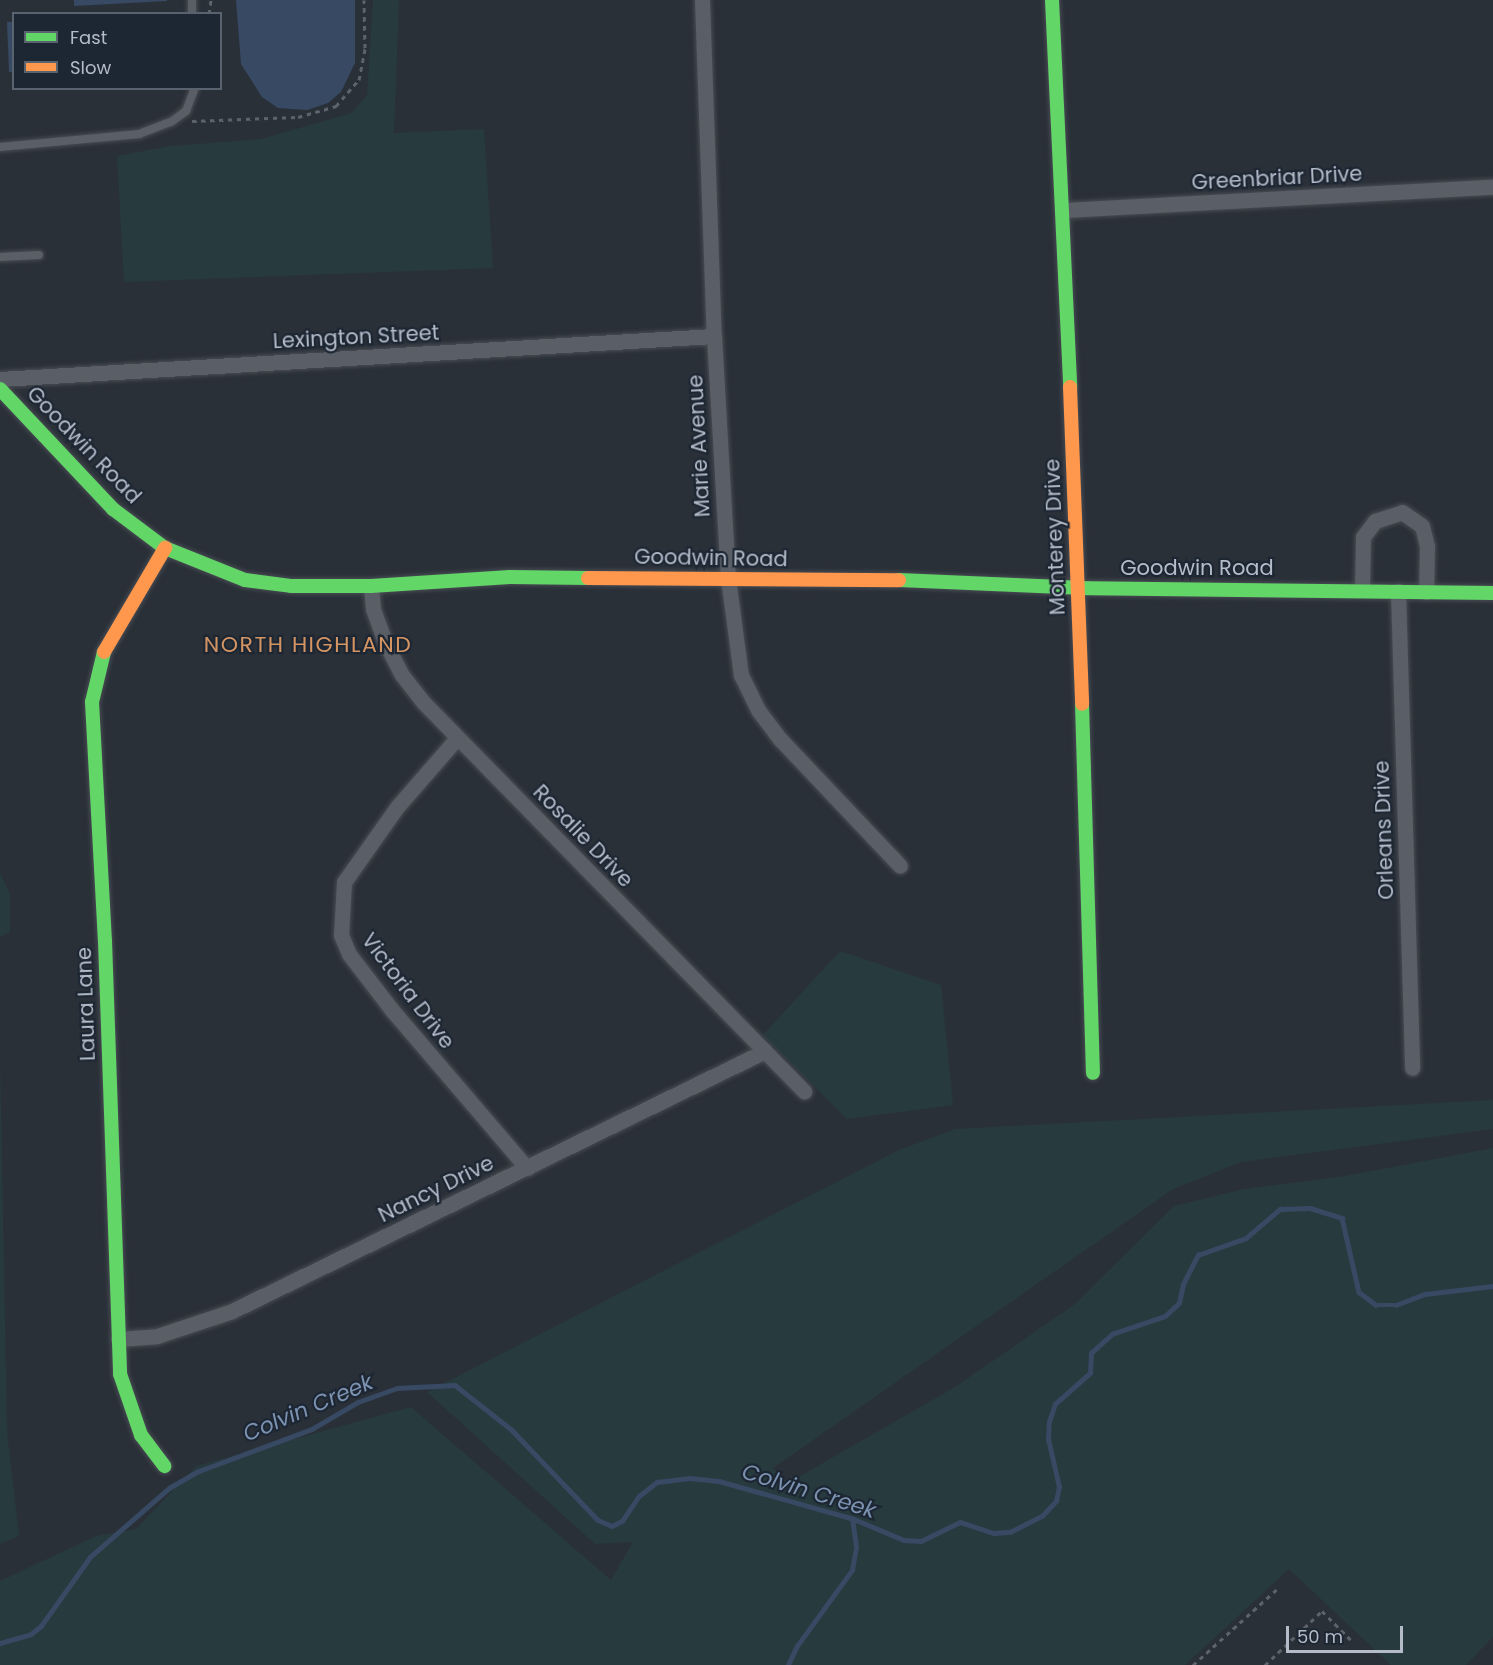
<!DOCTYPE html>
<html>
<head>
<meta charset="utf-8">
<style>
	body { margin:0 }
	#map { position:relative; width:1493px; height:1665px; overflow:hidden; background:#2a3038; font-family:Poppins,sans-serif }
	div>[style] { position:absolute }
	.green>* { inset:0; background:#273a3e }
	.water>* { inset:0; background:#384963 }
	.stream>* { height:4.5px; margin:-2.25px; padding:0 2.25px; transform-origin:2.25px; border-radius:2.25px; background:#384963 }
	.path>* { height:3px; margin-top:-1.5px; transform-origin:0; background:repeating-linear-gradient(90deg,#5d636a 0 4.5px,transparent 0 9px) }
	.roads { filter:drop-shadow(0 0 2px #484c53) drop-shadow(0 0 2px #484c53) }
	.lane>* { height:8px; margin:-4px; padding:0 4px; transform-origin:4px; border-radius:4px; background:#5a5e66 }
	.street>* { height:15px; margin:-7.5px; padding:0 7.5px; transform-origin:7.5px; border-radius:7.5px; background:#5a5e66 }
	.fast>* { height:14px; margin:-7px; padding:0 7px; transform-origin:7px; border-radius:7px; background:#63d668 }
	.slow>* { height:14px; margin:-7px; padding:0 7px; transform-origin:7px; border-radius:7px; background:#ff974d }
	span { translate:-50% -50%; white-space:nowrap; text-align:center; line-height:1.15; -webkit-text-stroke:4.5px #1d2633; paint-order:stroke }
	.street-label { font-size:21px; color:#b4bcc9 }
	.neighbourhood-label { font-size:22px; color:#d59563; letter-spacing:1.5px }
	.water-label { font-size:22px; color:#7c92b1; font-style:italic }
	.legend { position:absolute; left:12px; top:12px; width:210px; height:78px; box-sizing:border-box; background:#1d2633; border:2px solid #59626f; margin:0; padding:8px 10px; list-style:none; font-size:18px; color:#b4bcc9 }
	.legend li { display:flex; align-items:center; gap:12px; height:30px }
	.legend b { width:30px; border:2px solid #59626f }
	.scale { position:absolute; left:1286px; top:1626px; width:117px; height:27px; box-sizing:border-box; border:3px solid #b4bcc9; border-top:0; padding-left:8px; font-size:18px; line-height:21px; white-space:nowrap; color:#b4bcc9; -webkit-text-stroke:4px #1d2633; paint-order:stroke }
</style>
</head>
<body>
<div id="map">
	<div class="green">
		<div style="clip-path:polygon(373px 0,399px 0,394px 133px,484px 129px,493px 268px,124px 282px,117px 156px,171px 146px,261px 139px,352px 113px,367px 95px)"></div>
		<div style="clip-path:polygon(0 873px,10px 894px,10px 932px,0 937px)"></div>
		<div style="clip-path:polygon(840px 951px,941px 985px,953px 1105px,847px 1119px,763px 1035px)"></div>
		<div style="clip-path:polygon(0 1053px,7px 1431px,19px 1536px,0 1544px)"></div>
		<div style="clip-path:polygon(1493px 1100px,1493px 1129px,1241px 1162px,1173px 1189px,773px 1468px,788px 1483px,955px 1387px,1075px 1304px,1174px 1206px,1244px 1189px,1345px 1176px,1493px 1148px,1493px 1637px,1466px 1665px,1391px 1665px,1289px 1569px,1185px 1665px,0 1665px,0 1581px,96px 1536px,136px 1529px,196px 1466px,411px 1407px,611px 1580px,633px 1542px,595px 1544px,427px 1392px,899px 1150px,955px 1129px)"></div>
	</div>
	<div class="water">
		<div style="clip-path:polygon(74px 0,167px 0,167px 1px,74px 6px)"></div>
		<div style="clip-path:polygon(236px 0,355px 0,355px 63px,341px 92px,328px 103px,307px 110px,278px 108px,262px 97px,241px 64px)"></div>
		<div style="clip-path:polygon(7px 22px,13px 22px,13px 72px,9px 72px)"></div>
	</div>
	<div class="stream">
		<div style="left:0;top:1643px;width:32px;rotate:-16deg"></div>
		<div style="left:31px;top:1634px;width:13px;rotate:-39deg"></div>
		<div style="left:41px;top:1626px;width:85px;rotate:-54.6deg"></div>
		<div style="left:90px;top:1557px;width:105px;rotate:-41.1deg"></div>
		<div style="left:169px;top:1488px;width:34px;rotate:-30deg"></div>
		<div style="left:199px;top:1471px;width:121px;rotate:-20.4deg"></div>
		<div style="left:312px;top:1429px;width:53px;rotate:-30.4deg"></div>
		<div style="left:358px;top:1402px;width:41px;rotate:-19.7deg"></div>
		<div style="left:397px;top:1388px;width:58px;rotate:-3deg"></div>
		<div style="left:455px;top:1385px;width:73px;rotate:38.3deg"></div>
		<div style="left:512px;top:1430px;width:124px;rotate:46.3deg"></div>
		<div style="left:598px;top:1520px;width:15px;rotate:23deg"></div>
		<div style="left:612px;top:1526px;width:11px;rotate:-27deg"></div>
		<div style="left:622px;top:1521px;width:30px;rotate:-56deg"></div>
		<div style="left:639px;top:1496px;width:23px;rotate:-38deg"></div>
		<div style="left:657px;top:1482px;width:33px;rotate:-7deg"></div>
		<div style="left:690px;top:1478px;width:29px;rotate:6deg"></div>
		<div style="left:719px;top:1481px;width:140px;rotate:15.7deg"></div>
		<div style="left:854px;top:1519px;width:54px;rotate:22.8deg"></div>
		<div style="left:904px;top:1540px;width:17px;rotate:3deg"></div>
		<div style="left:921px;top:1541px;width:43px;rotate:-26deg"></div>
		<div style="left:960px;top:1522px;width:36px;rotate:18deg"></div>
		<div style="left:994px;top:1533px;width:16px;rotate:-4deg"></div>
		<div style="left:1010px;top:1532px;width:36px;rotate:-27deg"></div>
		<div style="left:1042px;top:1516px;width:21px;rotate:-47deg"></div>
		<div style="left:1056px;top:1501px;width:14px;rotate:-78deg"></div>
		<div style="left:1059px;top:1487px;width:49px;rotate:-102.9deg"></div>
		<div style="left:1048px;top:1439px;width:17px;rotate:-87deg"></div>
		<div style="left:1049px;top:1422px;width:19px;rotate:-72deg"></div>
		<div style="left:1055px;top:1404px;width:47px;rotate:-41.5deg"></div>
		<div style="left:1090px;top:1373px;width:20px;rotate:-87deg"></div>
		<div style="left:1091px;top:1353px;width:28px;rotate:-42deg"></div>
		<div style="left:1112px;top:1334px;width:56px;rotate:-18.8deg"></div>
		<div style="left:1165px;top:1316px;width:19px;rotate:-43deg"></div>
		<div style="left:1179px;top:1303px;width:19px;rotate:-78deg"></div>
		<div style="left:1183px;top:1284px;width:33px;rotate:-63deg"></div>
		<div style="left:1198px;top:1255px;width:51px;rotate:-19.5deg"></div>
		<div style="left:1246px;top:1238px;width:45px;rotate:-40.5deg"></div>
		<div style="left:1280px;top:1209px;width:30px;rotate:-2deg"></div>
		<div style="left:1310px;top:1208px;width:34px;rotate:17deg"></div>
		<div style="left:1342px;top:1218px;width:76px;rotate:77.1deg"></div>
		<div style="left:1359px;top:1292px;width:21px;rotate:37deg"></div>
		<div style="left:1376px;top:1305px;width:20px"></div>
		<div style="left:1396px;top:1305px;width:31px;rotate:-21deg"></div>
		<div style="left:1425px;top:1294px;width:68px;rotate:-6.7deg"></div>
		<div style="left:788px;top:1665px;width:21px;rotate:-65deg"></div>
		<div style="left:797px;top:1646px;width:94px;rotate:-54.1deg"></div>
		<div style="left:852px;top:1570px;width:23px;rotate:-80deg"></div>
		<div style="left:856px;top:1547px;width:28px;rotate:-98deg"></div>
	</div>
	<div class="path">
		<div style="left:209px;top:14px;width:14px;rotate:-82deg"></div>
		<div style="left:192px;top:121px;width:106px;rotate:-2.2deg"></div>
		<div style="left:298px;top:117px;width:40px;rotate:-16deg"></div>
		<div style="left:336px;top:106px;width:35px;rotate:-49deg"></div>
		<div style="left:359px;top:80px;width:33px;rotate:-79deg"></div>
		<div style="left:365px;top:48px;width:48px;rotate:-91.2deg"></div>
		<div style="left:1193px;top:1665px;width:113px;rotate:-42.1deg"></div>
		<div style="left:1265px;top:1665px;width:79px;rotate:-43.5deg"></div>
		<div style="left:1322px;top:1611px;width:45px;rotate:45deg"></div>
	</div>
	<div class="roads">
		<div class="lane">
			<div style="left:192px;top:0;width:14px;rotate:90deg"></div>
			<div style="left:0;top:147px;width:140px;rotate:-5.3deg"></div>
			<div style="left:139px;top:134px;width:34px;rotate:-21deg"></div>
			<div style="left:171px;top:122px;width:19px;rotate:-36deg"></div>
			<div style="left:186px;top:111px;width:25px;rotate:-69deg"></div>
			<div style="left:0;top:257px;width:39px;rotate:-3deg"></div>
		</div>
		<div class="street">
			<div style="left:702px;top:0;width:336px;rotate:88deg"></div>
			<div style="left:714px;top:336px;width:242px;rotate:86.7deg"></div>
			<div style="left:728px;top:578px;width:98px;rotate:82.4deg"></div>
			<div style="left:741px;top:675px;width:39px;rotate:64deg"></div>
			<div style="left:758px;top:710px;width:38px;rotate:53deg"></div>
			<div style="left:781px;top:740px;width:173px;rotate:46.6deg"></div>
			<div style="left:1063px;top:210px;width:431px;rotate:-3.1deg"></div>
			<div style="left:0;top:379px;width:715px;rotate:-3.45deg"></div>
			<div style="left:371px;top:586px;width:23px;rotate:85deg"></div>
			<div style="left:373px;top:609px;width:37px;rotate:70deg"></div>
			<div style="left:386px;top:644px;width:35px;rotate:63deg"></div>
			<div style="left:402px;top:675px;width:34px;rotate:52deg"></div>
			<div style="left:423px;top:702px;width:545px;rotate:45.6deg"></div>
			<div style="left:1362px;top:590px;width:53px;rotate:-88.9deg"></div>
			<div style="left:1363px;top:537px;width:20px;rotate:-53deg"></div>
			<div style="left:1375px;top:521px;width:28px;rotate:-18deg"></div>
			<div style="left:1402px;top:512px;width:24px;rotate:35deg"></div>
			<div style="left:1422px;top:526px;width:21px;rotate:76deg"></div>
			<div style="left:1427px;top:546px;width:46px;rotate:91.2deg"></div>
			<div style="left:1398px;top:591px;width:477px;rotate:88.3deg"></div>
			<div style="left:457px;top:738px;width:91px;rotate:131deg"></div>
			<div style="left:397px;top:807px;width:92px;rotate:125.2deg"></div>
			<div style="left:344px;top:882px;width:53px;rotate:93.2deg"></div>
			<div style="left:341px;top:935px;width:21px;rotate:67deg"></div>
			<div style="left:349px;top:954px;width:71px;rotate:52.5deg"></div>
			<div style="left:392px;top:1010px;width:208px;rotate:49.5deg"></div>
			<div style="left:118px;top:1339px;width:39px;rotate:-4deg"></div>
			<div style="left:157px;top:1336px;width:79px;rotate:-18.4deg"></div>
			<div style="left:232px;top:1311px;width:593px;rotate:-26deg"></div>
		</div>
		<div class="fast">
			<div style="left:1052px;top:0;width:387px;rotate:87.3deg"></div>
			<div style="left:0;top:389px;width:165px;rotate:46.7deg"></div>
			<div style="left:113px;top:509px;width:65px;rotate:36.9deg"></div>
			<div style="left:165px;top:548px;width:86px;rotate:21.8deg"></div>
			<div style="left:245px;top:580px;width:46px;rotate:7.4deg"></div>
			<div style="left:291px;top:586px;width:80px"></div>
			<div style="left:371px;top:586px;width:139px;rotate:-3.7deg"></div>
			<div style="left:510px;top:577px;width:78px;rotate:0.7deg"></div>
			<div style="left:899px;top:580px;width:180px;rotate:2.5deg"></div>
			<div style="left:1079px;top:588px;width:414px;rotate:0.7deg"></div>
			<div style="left:104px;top:652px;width:51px;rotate:103.5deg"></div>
			<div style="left:92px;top:702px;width:239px;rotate:86.9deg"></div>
			<div style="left:105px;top:941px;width:433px;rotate:88deg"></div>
			<div style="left:120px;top:1374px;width:65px;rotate:71deg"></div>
			<div style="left:141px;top:1435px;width:39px;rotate:53deg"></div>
			<div style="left:1082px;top:704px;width:369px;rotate:88.3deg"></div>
		</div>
		<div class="slow">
			<div style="left:1070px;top:387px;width:317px;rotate:87.8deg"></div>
			<div style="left:588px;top:578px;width:311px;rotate:0.4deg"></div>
			<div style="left:104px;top:652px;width:121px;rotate:-59.6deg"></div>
		</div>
	</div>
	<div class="street-label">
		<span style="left:1277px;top:178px;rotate:-3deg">Greenbriar Drive</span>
		<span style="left:356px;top:337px;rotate:-3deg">Lexington Street</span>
		<span style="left:84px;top:445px;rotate:46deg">Goodwin Road</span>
		<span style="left:699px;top:446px;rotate:-93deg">Marie Avenue</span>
		<span style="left:1055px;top:537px;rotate:-92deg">Monterey Drive</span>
		<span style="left:711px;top:558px;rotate:1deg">Goodwin Road</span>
		<span style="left:1197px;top:568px">Goodwin Road</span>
		<span style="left:1384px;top:830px;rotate:-92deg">Orleans Drive</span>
		<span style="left:583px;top:836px;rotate:46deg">Rosalie Drive</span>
		<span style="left:408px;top:991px;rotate:53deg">Victoria Drive</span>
		<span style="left:86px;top:1004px;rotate:-92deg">Laura Lane</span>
		<span style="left:436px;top:1189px;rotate:-26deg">Nancy Drive</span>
	</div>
	<div class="neighbourhood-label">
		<span style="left:308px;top:645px">NORTH HIGHLAND</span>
	</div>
	<div class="water-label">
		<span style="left:308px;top:1408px;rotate:-23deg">Colvin Creek</span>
		<span style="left:809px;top:1491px;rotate:17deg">Colvin Creek</span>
	</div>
	<ul class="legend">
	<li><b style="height:8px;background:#63d668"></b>Fast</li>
	<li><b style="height:8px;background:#ff974d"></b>Slow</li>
	</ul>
	<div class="scale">50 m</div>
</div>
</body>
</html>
